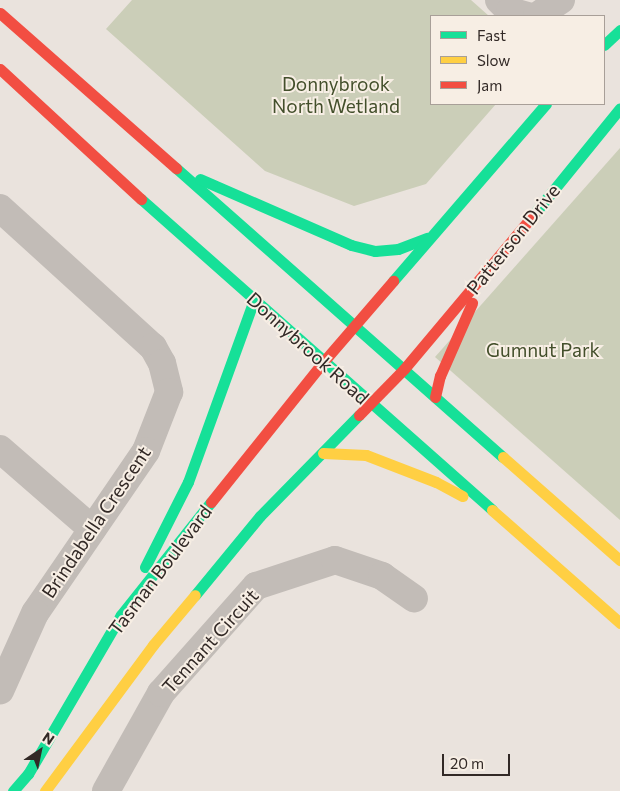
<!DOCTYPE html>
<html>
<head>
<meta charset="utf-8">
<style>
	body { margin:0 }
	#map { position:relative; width:620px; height:791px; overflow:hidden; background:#eae3dd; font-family:Commissioner,sans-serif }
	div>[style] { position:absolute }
	.green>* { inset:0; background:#cbceb8 }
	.street>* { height:28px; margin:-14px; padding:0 14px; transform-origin:14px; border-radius:14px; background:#c2bcb7 }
	.fast>* { height:11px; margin:-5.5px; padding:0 5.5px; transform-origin:5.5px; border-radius:5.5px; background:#16e098 }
	.slow>* { height:11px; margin:-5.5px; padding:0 5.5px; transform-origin:5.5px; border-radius:5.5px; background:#ffcf43 }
	.jam>* { height:11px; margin:-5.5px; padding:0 5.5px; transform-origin:5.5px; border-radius:5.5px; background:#f24e42 }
	span { translate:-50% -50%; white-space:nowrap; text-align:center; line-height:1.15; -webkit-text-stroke:4px #f7eee4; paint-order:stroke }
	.park-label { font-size:19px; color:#434f2b }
	.street-label { font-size:19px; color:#322926 }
	.legend { position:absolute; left:430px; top:15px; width:175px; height:90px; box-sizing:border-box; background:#f7eee4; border:1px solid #a89f98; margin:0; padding:6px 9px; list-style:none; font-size:15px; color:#322926 }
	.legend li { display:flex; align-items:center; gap:10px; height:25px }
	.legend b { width:25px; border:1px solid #a89f98 }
	.north { position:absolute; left:15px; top:726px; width:50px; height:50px; -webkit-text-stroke:4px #f7eee4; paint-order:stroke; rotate:34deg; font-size:14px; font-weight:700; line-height:20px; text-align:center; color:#322926 }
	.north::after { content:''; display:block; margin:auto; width:18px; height:22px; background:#322926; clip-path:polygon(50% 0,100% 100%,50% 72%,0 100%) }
	.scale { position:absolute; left:442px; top:754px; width:68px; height:22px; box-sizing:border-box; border:2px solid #322926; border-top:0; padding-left:6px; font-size:15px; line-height:18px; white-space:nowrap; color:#322926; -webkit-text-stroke:4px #f7eee4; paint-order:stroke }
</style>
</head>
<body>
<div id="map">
	<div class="green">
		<div style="clip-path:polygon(132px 0,471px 0,489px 16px,431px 16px,431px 104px,496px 104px,426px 184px,354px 206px,265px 171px,106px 29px)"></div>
		<div style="clip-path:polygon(620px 148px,620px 520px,435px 357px)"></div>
	</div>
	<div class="street">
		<div style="left:499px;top:0;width:16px;rotate:45deg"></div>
		<div style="left:510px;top:11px;width:19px;rotate:16deg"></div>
		<div style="left:537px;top:16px;width:29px;rotate:-34deg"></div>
		<div style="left:0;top:208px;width:207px;rotate:42.3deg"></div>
		<div style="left:153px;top:347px;width:18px;rotate:61deg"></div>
		<div style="left:162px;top:363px;width:30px;rotate:76deg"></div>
		<div style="left:169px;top:392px;width:63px;rotate:111.3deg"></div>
		<div style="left:146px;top:451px;width:196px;rotate:124.4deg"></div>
		<div style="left:35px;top:613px;width:85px;rotate:114.2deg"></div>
		<div style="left:0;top:449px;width:122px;rotate:41deg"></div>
		<div style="left:106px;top:791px;width:112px;rotate:-60.7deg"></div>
		<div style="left:161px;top:693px;width:143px;rotate:-48.4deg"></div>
		<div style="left:256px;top:586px;width:83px;rotate:-18.2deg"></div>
		<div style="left:335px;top:560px;width:50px;rotate:18.8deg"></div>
		<div style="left:382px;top:576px;width:39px;rotate:35deg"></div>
	</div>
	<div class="fast">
		<div style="left:604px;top:45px;width:22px;rotate:-43deg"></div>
		<div style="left:176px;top:168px;width:436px;rotate:41.5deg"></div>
		<div style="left:200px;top:179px;width:165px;rotate:23.6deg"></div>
		<div style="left:351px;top:245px;width:25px;rotate:14deg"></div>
		<div style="left:375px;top:251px;width:23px;rotate:-5deg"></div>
		<div style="left:398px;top:249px;width:31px;rotate:-21deg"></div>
		<div style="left:141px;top:199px;width:469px;rotate:41.5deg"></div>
		<div style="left:534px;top:214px;width:136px;rotate:-50.9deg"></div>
		<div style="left:393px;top:281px;width:234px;rotate:-49.2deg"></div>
		<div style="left:145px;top:567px;width:95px;rotate:-63.2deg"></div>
		<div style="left:188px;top:482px;width:194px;rotate:-70.1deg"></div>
		<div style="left:195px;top:595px;width:102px;rotate:-50.6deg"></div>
		<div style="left:260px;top:516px;width:141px;rotate:-45.6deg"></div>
		<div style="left:13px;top:791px;width:23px;rotate:-49deg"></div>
		<div style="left:28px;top:774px;width:184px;rotate:-59.7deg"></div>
		<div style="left:121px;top:615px;width:144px;rotate:-51.5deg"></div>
	</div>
	<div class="slow">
		<div style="left:323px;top:453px;width:43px;rotate:2.7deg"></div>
		<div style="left:366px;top:455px;width:75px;rotate:21.1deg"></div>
		<div style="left:436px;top:482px;width:30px;rotate:28deg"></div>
		<div style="left:503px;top:457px;width:156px;rotate:41.4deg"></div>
		<div style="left:492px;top:510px;width:171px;rotate:41.4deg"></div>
		<div style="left:45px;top:791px;width:182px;rotate:-53.5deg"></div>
		<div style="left:153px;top:645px;width:65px;rotate:-50deg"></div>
	</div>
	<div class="jam">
		<div style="left:0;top:13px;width:235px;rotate:41.4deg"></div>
		<div style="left:0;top:69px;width:192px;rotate:42.7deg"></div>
		<div style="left:435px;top:397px;width:22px;rotate:-77deg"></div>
		<div style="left:440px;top:376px;width:80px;rotate:-66.3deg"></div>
		<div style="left:359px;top:415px;width:64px;rotate:-45.6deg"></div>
		<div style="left:404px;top:369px;width:202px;rotate:-50deg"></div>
		<div style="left:211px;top:502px;width:181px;rotate:-51.3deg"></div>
		<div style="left:324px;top:361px;width:106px;rotate:-49.2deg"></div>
	</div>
	<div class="park-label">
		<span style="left:336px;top:95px">Donnybrook<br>North Wetland</span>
		<span style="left:543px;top:350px">Gumnut Park</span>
	</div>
	<div class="street-label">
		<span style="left:513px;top:239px;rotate:-51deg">Patterson Drive</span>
		<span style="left:308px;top:348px;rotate:42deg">Donnybrook Road</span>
		<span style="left:96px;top:522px;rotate:-56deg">Brindabella Crescent</span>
		<span style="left:160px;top:570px;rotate:-53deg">Tasman Boulevard</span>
		<span style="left:210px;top:641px;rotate:-48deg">Tennant Circuit</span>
	</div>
	<ul class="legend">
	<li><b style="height:6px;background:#16e098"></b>Fast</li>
	<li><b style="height:6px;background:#ffcf43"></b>Slow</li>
	<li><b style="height:6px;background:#f24e42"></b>Jam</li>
	</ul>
	<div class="north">N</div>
	<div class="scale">20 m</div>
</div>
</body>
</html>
